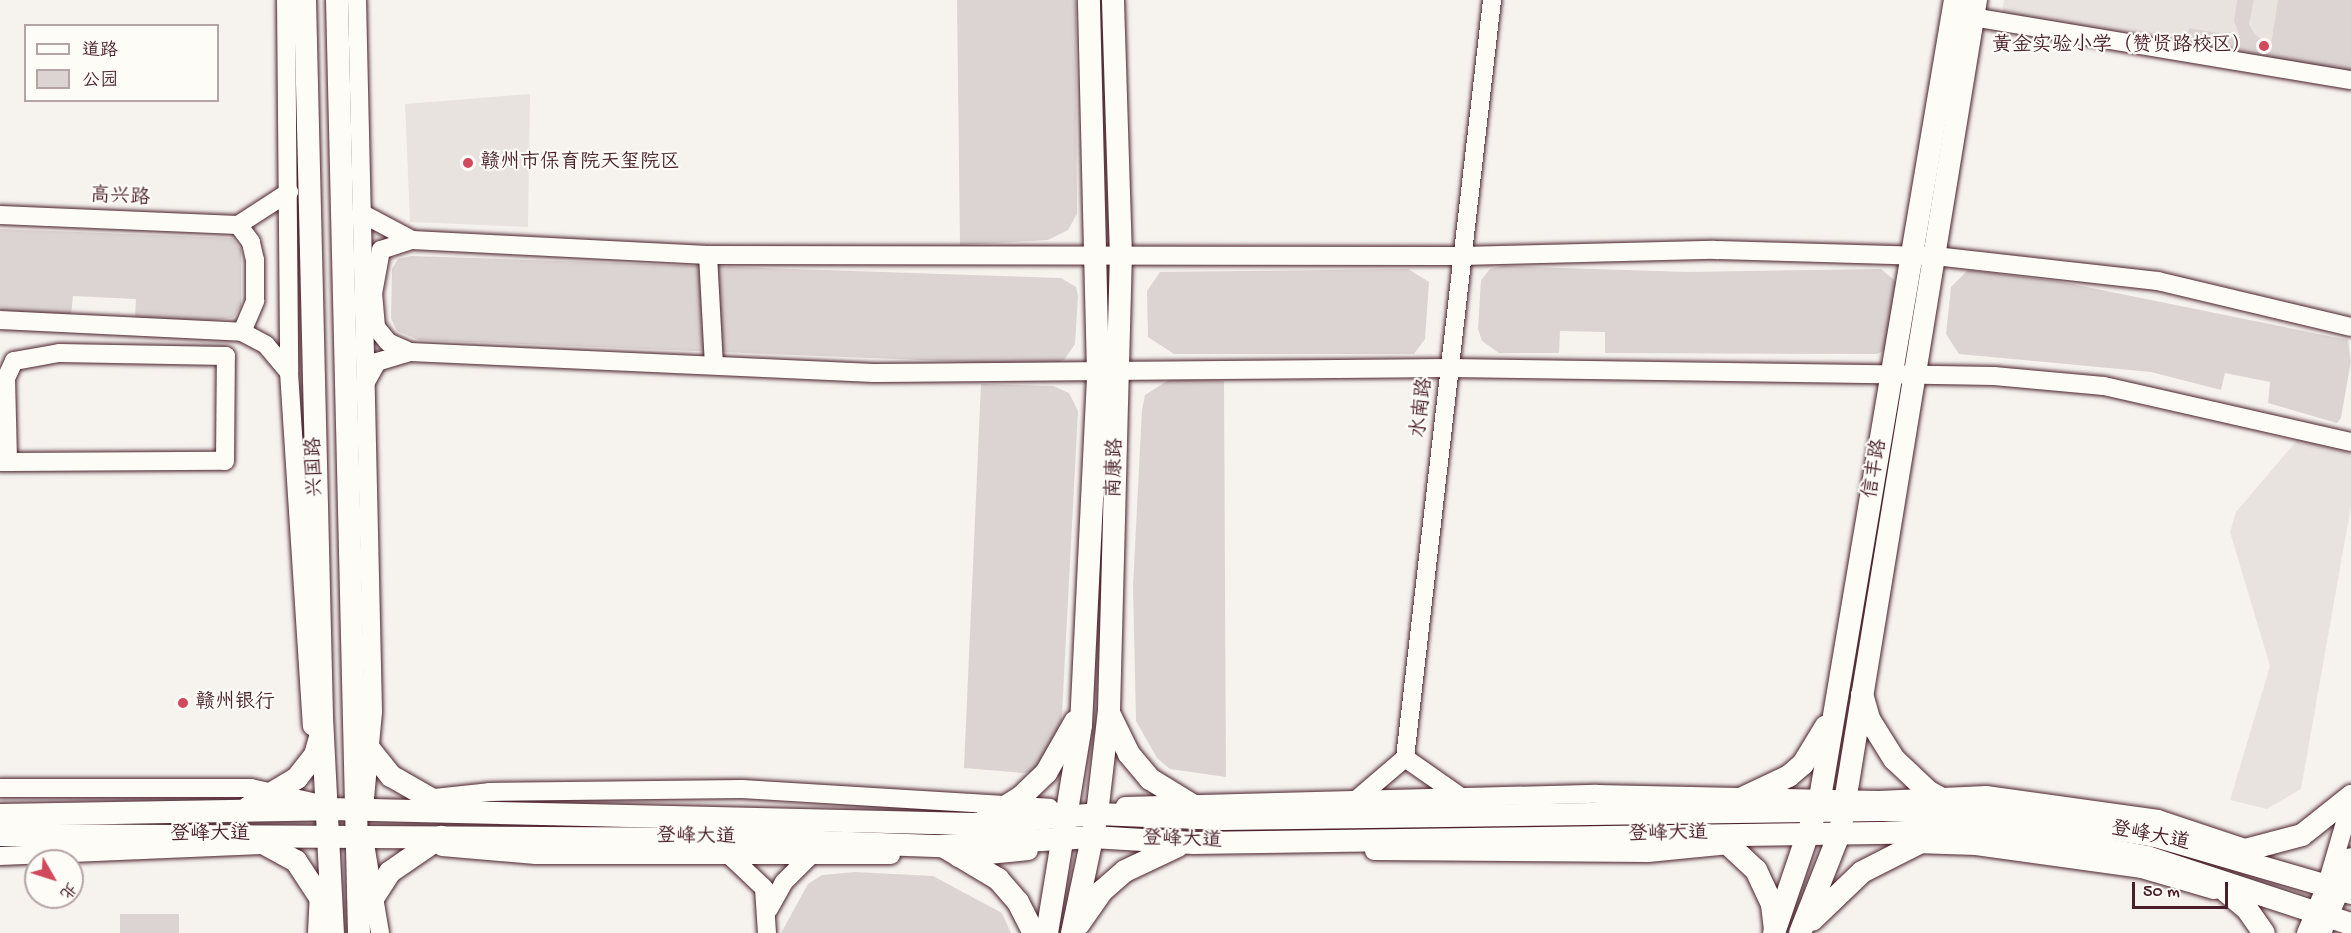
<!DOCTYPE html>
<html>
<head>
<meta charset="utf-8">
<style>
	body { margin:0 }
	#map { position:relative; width:2351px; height:933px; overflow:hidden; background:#f6f3ef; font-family:"Gochi Hand","LXGW WenKai TC",sans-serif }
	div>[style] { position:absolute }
	.built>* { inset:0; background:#e9e3e0 }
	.green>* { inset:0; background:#dcd4d2; transform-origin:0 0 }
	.roads { filter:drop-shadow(0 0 2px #4a1f2b) drop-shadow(0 0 2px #4a1f2b) }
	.minor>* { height:18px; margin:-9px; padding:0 9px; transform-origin:9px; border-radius:9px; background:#fdfcf7 }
	.major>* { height:22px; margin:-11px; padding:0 11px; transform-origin:11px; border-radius:11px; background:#fdfcf7 }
	.dots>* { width:16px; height:16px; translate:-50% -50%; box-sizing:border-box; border:3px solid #fdfcf7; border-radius:50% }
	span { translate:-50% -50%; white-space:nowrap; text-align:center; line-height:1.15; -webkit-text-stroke:4.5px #fdfcf7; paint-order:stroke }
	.poi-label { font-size:20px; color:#4a1f2b }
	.right { translate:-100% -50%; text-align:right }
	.left { translate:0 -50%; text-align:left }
	.street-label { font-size:20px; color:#4a1f2b }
	.legend { position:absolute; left:24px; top:24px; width:195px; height:78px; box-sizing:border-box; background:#fdfcf7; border:2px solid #b5a4a5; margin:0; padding:8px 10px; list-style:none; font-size:18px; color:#4a1f2b }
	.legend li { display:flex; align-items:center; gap:12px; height:30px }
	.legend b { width:30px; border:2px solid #b5a4a5 }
	.north { position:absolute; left:24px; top:849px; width:60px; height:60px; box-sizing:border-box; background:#fdfcf7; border:2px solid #b5a4a5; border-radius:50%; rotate:129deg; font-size:16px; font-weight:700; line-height:24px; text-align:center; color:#4a1f2b }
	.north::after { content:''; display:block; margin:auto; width:21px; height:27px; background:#d1495b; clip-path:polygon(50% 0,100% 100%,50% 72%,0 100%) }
	.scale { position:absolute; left:2132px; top:882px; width:96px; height:27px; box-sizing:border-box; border:3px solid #4a1f2b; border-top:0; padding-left:8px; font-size:18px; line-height:21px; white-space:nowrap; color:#4a1f2b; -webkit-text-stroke:4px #fdfcf7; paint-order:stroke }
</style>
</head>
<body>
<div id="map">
	<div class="built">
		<div style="clip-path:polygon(2004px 0,2351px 0,2351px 76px,2002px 16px)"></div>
		<div style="clip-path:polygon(530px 94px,528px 227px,410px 222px,405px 104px)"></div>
		<div style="clip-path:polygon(2298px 439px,2351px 451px,2351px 506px,2301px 789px,2267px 809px,2230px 800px,2270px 666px,2230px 532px,2236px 512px)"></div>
	</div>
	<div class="green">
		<div style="clip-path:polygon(957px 0,1076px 0,1077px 214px,1068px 230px,1048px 240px,960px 245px)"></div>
		<div style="clip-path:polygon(2237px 0,2254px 0,2249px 24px,2255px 35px,2271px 44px,2278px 0,2351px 0,2351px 72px,2186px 45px,2189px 28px,2240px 37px,2234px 21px)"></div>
		<div style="clip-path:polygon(0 229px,232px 238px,241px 250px,241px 306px,233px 318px,214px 320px,135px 318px,136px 299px,73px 296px,71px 316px,0 310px)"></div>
		<div style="clip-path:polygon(411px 256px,1061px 278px,1076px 287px,1078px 296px,1075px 344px,1064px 360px,1048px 365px,419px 340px,397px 331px,391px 318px,392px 269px,398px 259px)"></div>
		<div style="clip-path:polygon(1503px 266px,1688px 272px,1881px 269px,1899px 284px,1888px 349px,1877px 354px,1605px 353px,1605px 332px,1560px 331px,1559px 353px,1499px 353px,1482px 341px,1478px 329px,1481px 280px,1490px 269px)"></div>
		<div style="clip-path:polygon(1408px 269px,1429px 282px,1425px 339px,1414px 354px,1174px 354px,1148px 337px,1147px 291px,1160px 272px)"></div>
		<div style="clip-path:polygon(1968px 270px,2057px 281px,2348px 340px,2351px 361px,2341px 418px,2337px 423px,2268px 403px,2270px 382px,2225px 373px,2221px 390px,2151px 372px,1959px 354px,1946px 334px,1951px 287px)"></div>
		<div style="clip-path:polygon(1170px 379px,1224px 381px,1226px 777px,1170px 769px,1157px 758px,1136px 721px,1133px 586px,1142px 410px,1145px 395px)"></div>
		<div style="clip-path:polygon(981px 384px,1053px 386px,1069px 393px,1078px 411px,1061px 733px,1035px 771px,1023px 773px,964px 768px)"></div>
		<div style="clip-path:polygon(855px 872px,933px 876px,1002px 913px,1011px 933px,781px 933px,808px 884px,822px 875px)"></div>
		<div style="left:120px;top:914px;width:59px;height:19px"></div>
	</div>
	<div class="roads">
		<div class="minor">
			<div style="left:286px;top:0;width:372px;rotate:89.5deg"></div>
			<div style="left:289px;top:372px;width:355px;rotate:86.3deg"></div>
			<div style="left:357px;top:0;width:712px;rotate:88.71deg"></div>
			<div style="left:373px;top:712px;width:87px;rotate:95.3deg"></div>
			<div style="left:1973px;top:17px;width:383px;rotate:9.5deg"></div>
			<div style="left:363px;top:214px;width:55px;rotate:28deg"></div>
			<div style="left:412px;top:240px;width:296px;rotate:2.9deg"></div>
			<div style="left:708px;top:255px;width:753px;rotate:0.08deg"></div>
			<div style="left:1461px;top:256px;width:253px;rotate:-1.4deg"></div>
			<div style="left:1714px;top:250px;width:221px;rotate:1.6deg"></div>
			<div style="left:1935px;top:256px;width:224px;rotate:6.4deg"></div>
			<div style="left:2158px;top:281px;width:198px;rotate:13.4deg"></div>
			<div style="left:0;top:215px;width:238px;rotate:2.4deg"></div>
			<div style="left:238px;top:225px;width:61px;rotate:-32.9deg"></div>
			<div style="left:708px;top:255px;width:110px;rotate:86.9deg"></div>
			<div style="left:0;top:320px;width:242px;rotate:2.8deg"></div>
			<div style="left:242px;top:332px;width:34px;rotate:-67deg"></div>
			<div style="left:255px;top:301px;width:41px;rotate:-90deg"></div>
			<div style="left:255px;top:260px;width:18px;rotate:-103deg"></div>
			<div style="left:251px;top:242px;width:21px;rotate:-127deg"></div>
			<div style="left:242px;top:332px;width:27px;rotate:28deg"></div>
			<div style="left:266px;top:345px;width:35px;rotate:50deg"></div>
			<div style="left:410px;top:352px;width:24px;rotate:-156deg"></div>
			<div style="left:388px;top:342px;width:19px;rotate:-129deg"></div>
			<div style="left:376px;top:327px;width:33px;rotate:-95deg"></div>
			<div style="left:373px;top:294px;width:45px;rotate:-79.7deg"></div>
			<div style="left:381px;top:250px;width:33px;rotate:-18deg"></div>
			<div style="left:366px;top:382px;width:23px;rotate:-61deg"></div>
			<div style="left:377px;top:362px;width:34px;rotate:-17deg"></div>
			<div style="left:410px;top:352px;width:464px;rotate:2.6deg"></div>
			<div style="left:874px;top:373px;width:576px;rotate:-0.5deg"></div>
			<div style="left:1450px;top:368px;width:544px;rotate:0.84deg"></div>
			<div style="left:1994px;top:376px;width:110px;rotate:5.2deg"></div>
			<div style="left:2104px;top:386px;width:253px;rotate:12.8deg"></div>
			<div style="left:0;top:462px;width:8px"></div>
			<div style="left:8px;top:462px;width:217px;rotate:-0.3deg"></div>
			<div style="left:225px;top:461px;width:105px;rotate:-89.5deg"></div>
			<div style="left:226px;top:356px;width:167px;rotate:-179deg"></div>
			<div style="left:59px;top:353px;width:46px;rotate:169.9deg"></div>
			<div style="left:14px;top:361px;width:19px;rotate:115deg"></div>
			<div style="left:6px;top:378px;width:84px;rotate:88.6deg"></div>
			<div style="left:1405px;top:758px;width:65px;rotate:34.9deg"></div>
			<div style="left:0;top:788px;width:251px"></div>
			<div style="left:251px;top:788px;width:67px;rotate:13deg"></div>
			<div style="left:425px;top:799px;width:64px;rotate:-6.2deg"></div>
			<div style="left:489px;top:792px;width:253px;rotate:-0.7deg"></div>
			<div style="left:742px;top:789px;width:308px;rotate:3.5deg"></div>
			<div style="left:1357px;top:799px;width:63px;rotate:-40.5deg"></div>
			<div style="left:1405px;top:758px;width:763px;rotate:-83.45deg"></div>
			<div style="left:1125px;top:806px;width:472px;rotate:-1.5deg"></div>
			<div style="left:1597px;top:794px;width:282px;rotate:1.2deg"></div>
			<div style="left:1879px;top:800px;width:107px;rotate:-2.7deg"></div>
			<div style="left:1986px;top:795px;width:174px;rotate:7.9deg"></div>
			<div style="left:2158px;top:819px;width:98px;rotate:18.4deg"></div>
			<div style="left:365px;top:844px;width:90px;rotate:80.4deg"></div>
			<div style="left:1916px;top:844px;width:60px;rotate:1.9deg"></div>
			<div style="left:1976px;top:846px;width:168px;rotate:7.9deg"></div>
			<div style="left:2142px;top:869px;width:75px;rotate:16.3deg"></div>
			<div style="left:442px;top:847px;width:94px;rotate:4.9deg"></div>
			<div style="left:536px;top:855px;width:355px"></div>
			<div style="left:1374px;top:851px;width:274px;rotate:0.4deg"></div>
			<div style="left:1648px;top:853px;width:82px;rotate:-5.6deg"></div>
			<div style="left:729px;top:855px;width:48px;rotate:43.3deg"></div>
			<div style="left:764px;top:888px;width:45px;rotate:86.2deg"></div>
			<div style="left:0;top:856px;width:268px;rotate:-2.4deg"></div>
			<div style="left:958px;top:858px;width:71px;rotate:-5.6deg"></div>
			<div style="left:769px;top:909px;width:31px;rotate:-61deg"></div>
			<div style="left:784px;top:882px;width:38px;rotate:-45deg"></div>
			<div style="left:317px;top:933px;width:41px;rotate:-87.2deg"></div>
			<div style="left:2306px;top:933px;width:53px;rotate:-66.8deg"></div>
			<div style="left:2327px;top:884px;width:85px;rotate:-73.7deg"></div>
		</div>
		<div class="major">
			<div style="left:305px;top:0;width:717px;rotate:88.64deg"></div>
			<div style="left:322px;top:717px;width:216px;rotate:87.1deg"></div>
			<div style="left:337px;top:0;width:933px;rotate:88.65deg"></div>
			<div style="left:1862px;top:694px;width:26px;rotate:74deg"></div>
			<div style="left:1869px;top:719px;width:47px;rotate:58deg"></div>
			<div style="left:1894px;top:759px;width:48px;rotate:43.3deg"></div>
			<div style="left:1929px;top:792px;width:41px;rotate:27.8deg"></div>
			<div style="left:1110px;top:715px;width:43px;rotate:64deg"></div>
			<div style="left:1129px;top:754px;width:33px;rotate:50deg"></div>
			<div style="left:1150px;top:779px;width:67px;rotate:31.6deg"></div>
			<div style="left:355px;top:731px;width:58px;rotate:51.3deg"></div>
			<div style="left:391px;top:776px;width:64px;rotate:29.7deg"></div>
			<div style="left:1730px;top:804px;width:65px;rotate:-25.4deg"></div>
			<div style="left:1789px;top:776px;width:18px;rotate:-41deg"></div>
			<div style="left:1803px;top:764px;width:44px;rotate:-58.8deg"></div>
			<div style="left:249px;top:807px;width:56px;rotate:-31.1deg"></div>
			<div style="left:297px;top:778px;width:29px;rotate:-52deg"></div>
			<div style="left:315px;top:755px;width:22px;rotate:-74deg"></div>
			<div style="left:0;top:815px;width:329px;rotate:-1deg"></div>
			<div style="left:329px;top:809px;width:645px;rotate:1.33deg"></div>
			<div style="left:974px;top:824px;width:123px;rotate:-4.6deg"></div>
			<div style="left:1097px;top:814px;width:126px;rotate:2.3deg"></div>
			<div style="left:1223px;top:819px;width:661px;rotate:-0.78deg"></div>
			<div style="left:1884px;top:810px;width:153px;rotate:2.6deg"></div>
			<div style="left:2037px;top:817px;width:120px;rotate:9.1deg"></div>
			<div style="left:2155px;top:836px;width:204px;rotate:16.2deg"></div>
			<div style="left:986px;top:819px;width:41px;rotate:-32.2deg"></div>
			<div style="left:1021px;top:797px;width:35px;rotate:-44deg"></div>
			<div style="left:1046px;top:773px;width:59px;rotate:-60.4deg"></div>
			<div style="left:0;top:835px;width:737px;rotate:0.31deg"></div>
			<div style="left:737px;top:839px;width:205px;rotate:2deg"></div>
			<div style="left:942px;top:846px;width:150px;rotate:-3.4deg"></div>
			<div style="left:1092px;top:837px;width:102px;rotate:3.4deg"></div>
			<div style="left:1194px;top:843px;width:751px;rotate:-0.84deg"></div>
			<div style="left:1945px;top:832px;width:90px;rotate:2.5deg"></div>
			<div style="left:2035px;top:836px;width:114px;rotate:10.6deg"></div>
			<div style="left:2147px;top:857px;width:215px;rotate:18.2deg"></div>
			<div style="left:1707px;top:835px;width:24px;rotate:24deg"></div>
			<div style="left:1729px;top:845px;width:37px;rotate:43deg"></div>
			<div style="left:1756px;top:870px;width:38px;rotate:65deg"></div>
			<div style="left:1772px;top:905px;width:23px;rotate:83deg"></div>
			<div style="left:254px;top:838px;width:48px;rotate:28.7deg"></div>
			<div style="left:296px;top:861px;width:60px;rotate:56.6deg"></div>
			<div style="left:946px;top:848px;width:61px;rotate:30.8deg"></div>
			<div style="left:998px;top:879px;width:30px;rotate:49deg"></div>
			<div style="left:1018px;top:902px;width:35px;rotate:63deg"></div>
			<div style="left:2234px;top:853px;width:70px;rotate:-14.8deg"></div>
			<div style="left:2302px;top:835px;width:63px;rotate:-38.5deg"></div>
			<div style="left:2214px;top:881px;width:43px;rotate:40.3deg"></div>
			<div style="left:2247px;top:909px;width:29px;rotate:55deg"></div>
			<div style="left:359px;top:920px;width:57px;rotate:-57.1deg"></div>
			<div style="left:390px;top:872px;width:62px;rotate:-34.5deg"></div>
			<div style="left:1812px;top:920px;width:69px;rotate:-43.8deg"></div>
			<div style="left:1862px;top:872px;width:77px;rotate:-26.9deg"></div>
			<div style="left:1079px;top:924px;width:40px;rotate:-55.1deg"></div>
			<div style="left:1102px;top:891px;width:30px;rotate:-41deg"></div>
			<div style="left:1125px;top:871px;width:59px;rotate:-25.3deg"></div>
			<div style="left:1047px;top:933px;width:211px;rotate:-80.7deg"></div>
			<div style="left:1081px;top:725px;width:352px;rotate:-87.2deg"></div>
			<div style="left:1098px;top:373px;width:373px;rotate:-91.4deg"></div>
			<div style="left:1072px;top:933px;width:122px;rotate:-78.1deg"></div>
			<div style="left:1097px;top:814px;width:105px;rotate:-83.4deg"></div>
			<div style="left:1109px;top:710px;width:454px;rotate:-88.5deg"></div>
			<div style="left:1121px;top:256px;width:256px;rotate:-91.8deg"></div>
			<div style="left:1774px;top:933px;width:143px;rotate:-71.2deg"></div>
			<div style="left:1820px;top:798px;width:809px;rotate:-80.4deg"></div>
			<div style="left:1800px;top:933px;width:109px;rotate:-68.4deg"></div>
			<div style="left:1840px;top:832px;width:843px;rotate:-80.72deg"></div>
			<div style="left:2320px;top:933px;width:80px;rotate:-67.3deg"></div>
		</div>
	</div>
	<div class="dots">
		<div style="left:2264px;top:46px;background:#d1495b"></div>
		<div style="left:468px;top:163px;background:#d1495b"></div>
		<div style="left:183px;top:703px;background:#d1495b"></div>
	</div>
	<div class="poi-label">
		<span class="right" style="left:2252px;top:46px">黄金实验小学（赞贤路校区）</span>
		<span class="left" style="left:480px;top:163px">赣州市保育院天玺院区</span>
		<span class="left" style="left:195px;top:703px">赣州银行</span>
	</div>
	<div class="street-label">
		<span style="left:120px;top:198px;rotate:3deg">高兴路</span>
		<span style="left:1423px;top:408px;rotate:-83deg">水南路</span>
		<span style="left:316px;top:467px;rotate:-92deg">兴国路</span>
		<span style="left:1116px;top:468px;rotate:-88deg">南康路</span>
		<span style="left:1876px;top:469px;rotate:-80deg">信丰路</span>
		<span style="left:210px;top:835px">登峰大道</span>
		<span style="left:1668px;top:835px;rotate:-1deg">登峰大道</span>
		<span style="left:2150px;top:837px;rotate:11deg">登峰大道</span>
		<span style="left:696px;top:838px;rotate:1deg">登峰大道</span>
		<span style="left:1182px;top:841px;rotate:2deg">登峰大道</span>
	</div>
	<ul class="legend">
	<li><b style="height:8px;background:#fdfcf7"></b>道路</li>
	<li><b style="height:16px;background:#dcd4d2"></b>公园</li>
	</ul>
	<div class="north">北</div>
	<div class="scale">50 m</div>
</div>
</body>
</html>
